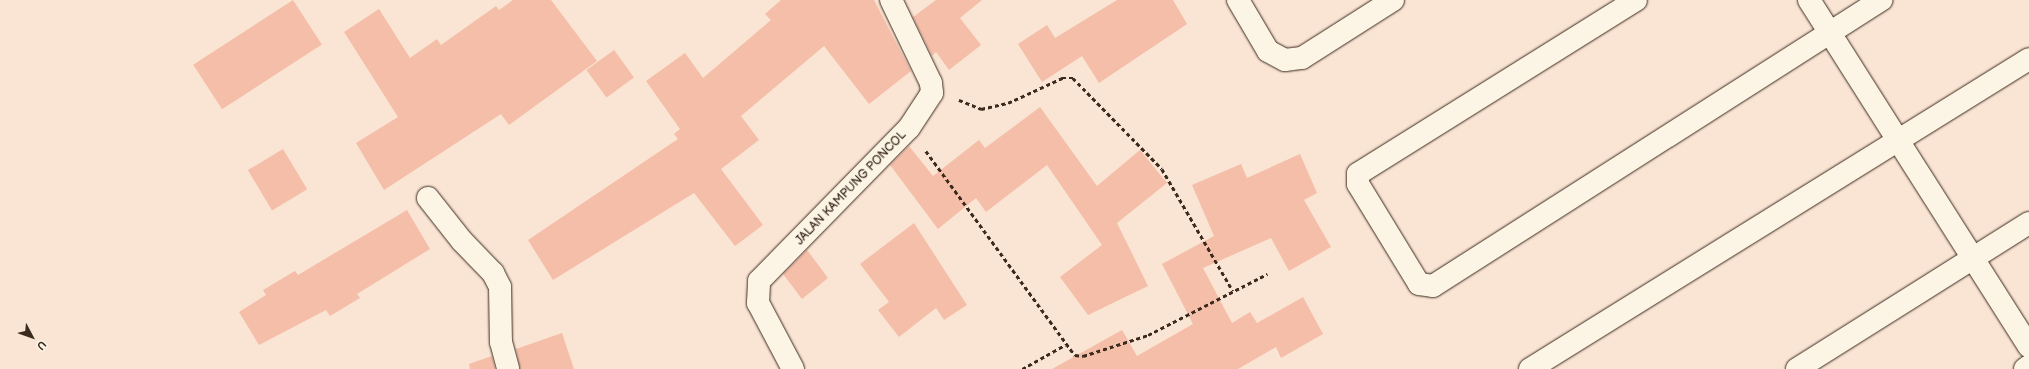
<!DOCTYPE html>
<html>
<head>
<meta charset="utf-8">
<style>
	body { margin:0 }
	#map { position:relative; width:2029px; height:369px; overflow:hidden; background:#fae4d3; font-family:"Balsamiq Sans",sans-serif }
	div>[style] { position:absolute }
	.building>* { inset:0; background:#f5bea9; transform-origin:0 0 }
	.path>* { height:2.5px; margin-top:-1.25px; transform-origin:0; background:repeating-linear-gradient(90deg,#3b2a1e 0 4px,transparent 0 7px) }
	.roads { filter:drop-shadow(0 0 1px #3b2a1e) drop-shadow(0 0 1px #3b2a1e) }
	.minor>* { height:22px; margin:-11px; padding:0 11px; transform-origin:11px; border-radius:11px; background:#fcf5e5 }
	span { translate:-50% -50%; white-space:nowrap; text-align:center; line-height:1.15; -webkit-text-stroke:3px #fcf5e5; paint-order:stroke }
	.street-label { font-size:12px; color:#3b2a1e }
	.north { position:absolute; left:12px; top:317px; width:40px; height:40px; -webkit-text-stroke:3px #fcf5e5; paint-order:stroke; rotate:131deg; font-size:11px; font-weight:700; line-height:16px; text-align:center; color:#3b2a1e }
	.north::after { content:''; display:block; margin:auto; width:14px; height:18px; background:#3b2a1e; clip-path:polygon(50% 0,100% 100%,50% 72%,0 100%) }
</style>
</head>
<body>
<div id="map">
	<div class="building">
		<div style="left:293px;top:0;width:53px;height:119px;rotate:57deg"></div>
		<div style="clip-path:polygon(513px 0,551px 0,597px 61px,509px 125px,501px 114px,384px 190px,356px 143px,398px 117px,344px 32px,379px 9px,410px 58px,437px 39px,441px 45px,496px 6px,499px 10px)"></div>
		<div style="clip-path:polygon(781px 0,874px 0,911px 71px,869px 104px,824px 46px,741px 116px,759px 140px,721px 169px,763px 225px,735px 246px,694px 193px,553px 280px,528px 240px,678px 139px,674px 134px,680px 129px,646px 81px,685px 53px,703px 78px,771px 20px,765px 14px)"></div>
		<div style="clip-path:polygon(936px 0,982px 0,960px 18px,981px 45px,949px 70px,936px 52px,932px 56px,913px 17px)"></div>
		<div style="clip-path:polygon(1117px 0,1173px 0,1187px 24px,1099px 83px,1082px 56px,1042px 82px,1018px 44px,1047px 25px,1055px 38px)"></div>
		<div style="left:614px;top:50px;width:34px;height:34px;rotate:54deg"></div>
		<div style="clip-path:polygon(1040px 107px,1097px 186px,1140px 150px,1167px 183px,1117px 223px,1148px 286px,1088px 315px,1060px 277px,1102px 245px,1047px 165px,986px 212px,976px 198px,938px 229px,890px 165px,909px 146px,933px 176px,979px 140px,985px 148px)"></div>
		<div style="left:283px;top:149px;width:47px;height:41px;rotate:59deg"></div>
		<div style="clip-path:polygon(1300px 154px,1317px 193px,1304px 200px,1331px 247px,1289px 271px,1271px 238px,1203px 268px,1232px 323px,1250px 312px,1257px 323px,1303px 297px,1323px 334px,1281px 358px,1276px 347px,1238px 369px,1052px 369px,1122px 330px,1137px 356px,1193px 324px,1162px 264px,1214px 236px,1192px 185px,1241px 164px,1247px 178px)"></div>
		<div style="clip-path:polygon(407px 210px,430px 249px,357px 294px,360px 298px,330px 316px,326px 310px,259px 345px,239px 312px,266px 295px,263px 290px,295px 271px,298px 275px)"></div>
		<div style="clip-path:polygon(914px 223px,967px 305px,944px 320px,936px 308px,899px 337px,878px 310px,889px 302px,860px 264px)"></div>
		<div style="clip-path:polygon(807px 250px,828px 278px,802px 299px,783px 274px)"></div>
		<div style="clip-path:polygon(562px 333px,574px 369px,520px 369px,516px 349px)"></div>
		<div style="clip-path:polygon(492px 356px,495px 369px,470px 369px,469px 364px)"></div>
	</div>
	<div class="path">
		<div style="left:959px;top:100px;width:24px;rotate:22deg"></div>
		<div style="left:981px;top:109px;width:28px;rotate:-13deg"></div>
		<div style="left:1008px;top:103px;width:60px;rotate:-24.8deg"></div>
		<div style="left:1062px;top:78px;width:11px"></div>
		<div style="left:1073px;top:78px;width:127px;rotate:45.6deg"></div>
		<div style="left:1162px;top:169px;width:141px;rotate:59.8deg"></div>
		<div style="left:926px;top:151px;width:253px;rotate:53.9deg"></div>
		<div style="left:1075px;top:355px;width:8px;rotate:7deg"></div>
		<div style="left:1083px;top:356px;width:68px;rotate:-17.9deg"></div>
		<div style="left:1148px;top:335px;width:134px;rotate:-27.1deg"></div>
		<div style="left:1022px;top:369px;width:49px;rotate:-29.2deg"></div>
	</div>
	<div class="roads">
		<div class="minor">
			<div style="left:1238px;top:0;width:59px;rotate:59.5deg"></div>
			<div style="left:1268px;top:51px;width:19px;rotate:28deg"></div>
			<div style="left:1285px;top:60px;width:17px;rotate:-7deg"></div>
			<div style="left:1302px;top:58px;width:108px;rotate:-32.5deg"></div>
			<div style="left:1636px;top:0;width:328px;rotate:148deg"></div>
			<div style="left:1358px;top:174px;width:10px;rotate:90deg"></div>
			<div style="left:1358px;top:184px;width:117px;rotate:58.6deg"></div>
			<div style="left:1419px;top:284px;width:14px;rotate:8deg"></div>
			<div style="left:1433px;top:286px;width:532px;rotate:-32.55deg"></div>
			<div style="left:1809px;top:0;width:410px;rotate:57.6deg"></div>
			<div style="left:428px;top:198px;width:55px;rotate:51.7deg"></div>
			<div style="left:462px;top:241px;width:45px;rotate:45.9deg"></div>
			<div style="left:493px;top:273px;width:16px;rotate:63deg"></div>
			<div style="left:500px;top:287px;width:55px;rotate:89deg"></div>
			<div style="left:501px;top:342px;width:28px;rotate:75deg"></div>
			<div style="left:793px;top:369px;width:75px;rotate:-117.9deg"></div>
			<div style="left:758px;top:303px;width:22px;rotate:-87deg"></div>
			<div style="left:759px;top:281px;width:214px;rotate:-45.6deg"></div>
			<div style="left:909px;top:128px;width:42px;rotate:-56.7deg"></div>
			<div style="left:932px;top:93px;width:10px;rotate:-96deg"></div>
			<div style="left:931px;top:83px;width:92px;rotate:-115.7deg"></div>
			<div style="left:1530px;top:369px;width:587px;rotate:-31.85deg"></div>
			<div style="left:1797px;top:369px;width:274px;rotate:-32.2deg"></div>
			<div style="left:2025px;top:369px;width:5px;rotate:-37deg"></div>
		</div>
	</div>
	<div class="street-label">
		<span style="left:851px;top:188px;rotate:-46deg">JALAN KAMPUNG PONCOL</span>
	</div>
	<div class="north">U</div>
</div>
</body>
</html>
